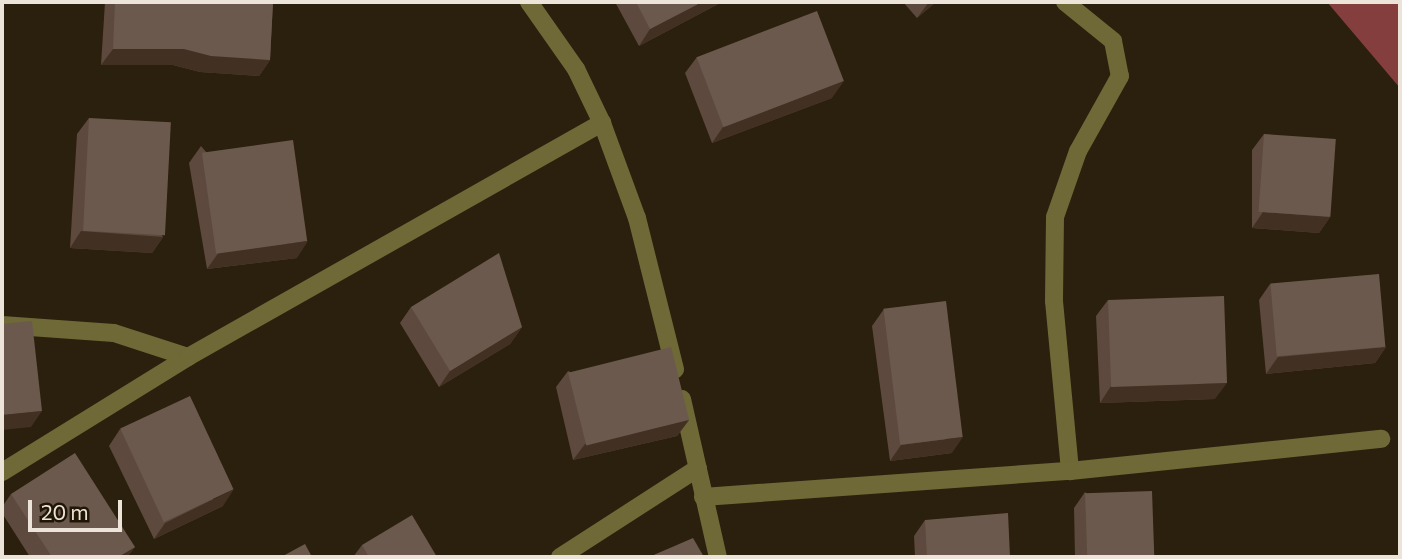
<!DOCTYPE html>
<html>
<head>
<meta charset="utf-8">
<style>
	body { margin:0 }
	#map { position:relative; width:1402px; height:559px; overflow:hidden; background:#2b1f0d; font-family:Commissioner,sans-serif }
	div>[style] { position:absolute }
	.forest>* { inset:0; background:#843e3e }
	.minor>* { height:18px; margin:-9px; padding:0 9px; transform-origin:9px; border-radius:9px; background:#6e6937 }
	.tertiary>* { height:18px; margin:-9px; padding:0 9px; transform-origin:9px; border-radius:9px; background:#6e6937 }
	.wall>* { inset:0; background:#5d493e }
	.shaded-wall>* { inset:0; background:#423123 }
	.building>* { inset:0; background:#6c594e; transform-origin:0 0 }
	span { translate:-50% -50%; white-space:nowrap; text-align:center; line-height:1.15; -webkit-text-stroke:5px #211605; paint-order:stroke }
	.frame { position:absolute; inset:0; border:4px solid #ece4d9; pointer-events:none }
	.scale { position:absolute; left:28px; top:500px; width:94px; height:32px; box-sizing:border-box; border:4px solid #ece4d9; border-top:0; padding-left:9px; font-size:21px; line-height:24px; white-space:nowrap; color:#ece4d9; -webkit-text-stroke:5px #211605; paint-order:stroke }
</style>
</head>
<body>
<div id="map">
	<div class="forest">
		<div style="clip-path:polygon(1327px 2px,1400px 2px,1400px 88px)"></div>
	</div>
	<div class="minor">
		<div style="left:1065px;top:2px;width:62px;rotate:39.1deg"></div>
		<div style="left:1113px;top:41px;width:36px;rotate:79deg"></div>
		<div style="left:1120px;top:76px;width:86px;rotate:119.2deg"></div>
		<div style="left:1078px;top:151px;width:70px;rotate:109.2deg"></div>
		<div style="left:1055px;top:217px;width:84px;rotate:90.7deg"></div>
		<div style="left:1054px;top:301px;width:171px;rotate:84.6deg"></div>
		<div style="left:2px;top:325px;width:112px;rotate:4.1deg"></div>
		<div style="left:114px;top:333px;width:78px;rotate:18deg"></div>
		<div style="left:2px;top:472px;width:219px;rotate:-31.7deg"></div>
		<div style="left:188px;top:357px;width:476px;rotate:-29.5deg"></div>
		<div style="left:703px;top:497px;width:368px;rotate:-4.1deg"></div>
		<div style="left:1070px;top:471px;width:313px;rotate:-5.9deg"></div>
		<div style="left:560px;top:557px;width:164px;rotate:-32.8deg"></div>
	</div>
	<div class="tertiary">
		<div style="left:529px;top:2px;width:82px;rotate:55deg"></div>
		<div style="left:576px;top:69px;width:60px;rotate:64.3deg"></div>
		<div style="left:602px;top:123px;width:101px;rotate:69.8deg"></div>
		<div style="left:637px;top:218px;width:156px;rotate:75.9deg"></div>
		<div style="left:682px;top:399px;width:162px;rotate:77.2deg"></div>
	</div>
	<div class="wall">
		<div style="clip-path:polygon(105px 2px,273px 2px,270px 60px,259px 76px,200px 72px,173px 65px,101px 65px)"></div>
		<div style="clip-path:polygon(615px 2px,722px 2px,639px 46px)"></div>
		<div style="clip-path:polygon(903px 2px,936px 2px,917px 18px)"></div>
		<div style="clip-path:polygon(697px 57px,832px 98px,712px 143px,685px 73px)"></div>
		<div style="clip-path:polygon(89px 118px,163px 237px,152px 253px,70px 248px,77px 134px)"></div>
		<div style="clip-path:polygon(1264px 134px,1330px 217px,1319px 233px,1252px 228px,1252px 150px)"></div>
		<div style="clip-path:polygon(201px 146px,297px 258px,207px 269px,189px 163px)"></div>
		<div style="clip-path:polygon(1270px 284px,1386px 347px,1375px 363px,1266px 374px,1259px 300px)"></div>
		<div style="clip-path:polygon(1108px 300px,1215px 399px,1100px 403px,1096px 316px)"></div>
		<div style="clip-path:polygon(411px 307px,522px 327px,510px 344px,439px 387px,400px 323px)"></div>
		<div style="clip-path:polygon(884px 309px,952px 453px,890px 461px,872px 326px)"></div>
		<div style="clip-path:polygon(568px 371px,689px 420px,677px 436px,573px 460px,556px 387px)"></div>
		<div style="clip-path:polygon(120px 429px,223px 506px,154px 539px,109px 446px)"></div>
		<div style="clip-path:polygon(1085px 492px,1154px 557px,1075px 557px,1074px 508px)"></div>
		<div style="clip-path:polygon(11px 494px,135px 547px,127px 557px,30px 557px,2px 513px,2px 507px)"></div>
		<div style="clip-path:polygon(925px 520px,1010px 557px,915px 557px,914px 536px)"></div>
		<div style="clip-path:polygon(362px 545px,437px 557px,353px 557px)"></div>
	</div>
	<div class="shaded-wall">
		<div style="clip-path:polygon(702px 2px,722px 2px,639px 46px,650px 29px)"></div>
		<div style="clip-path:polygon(929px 2px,936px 2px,917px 18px)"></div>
		<div style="clip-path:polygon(113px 49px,184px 49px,270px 60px,259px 76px,200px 72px,173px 65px,101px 65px)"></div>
		<div style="clip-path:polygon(844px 81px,832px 98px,712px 143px,723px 127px)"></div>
		<div style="clip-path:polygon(1263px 212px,1330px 217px,1319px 233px,1252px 228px)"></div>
		<div style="clip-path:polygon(81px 231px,163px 237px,152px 253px,70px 248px)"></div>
		<div style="clip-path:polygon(308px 241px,297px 258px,207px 269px,219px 252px)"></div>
		<div style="clip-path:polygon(522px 327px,510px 344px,439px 387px,450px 371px)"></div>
		<div style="clip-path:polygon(1386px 347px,1375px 363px,1266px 374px,1278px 357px)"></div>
		<div style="clip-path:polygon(1227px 383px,1215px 399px,1100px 403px,1111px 386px)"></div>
		<div style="clip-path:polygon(42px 411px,31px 427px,2px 430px,2px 415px)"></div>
		<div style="clip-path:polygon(689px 420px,677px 436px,573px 460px,585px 444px)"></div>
		<div style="clip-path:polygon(963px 437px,952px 453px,890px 461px,901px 445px)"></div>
		<div style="clip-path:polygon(234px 489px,223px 506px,154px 539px,165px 523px)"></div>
		<div style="clip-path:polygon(135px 547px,127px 557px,118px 557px)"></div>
	</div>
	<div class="building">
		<div style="clip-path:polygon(115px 2px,273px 2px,270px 60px,211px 56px,184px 49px,113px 49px)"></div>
		<div style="clip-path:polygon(636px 2px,702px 2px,650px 29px)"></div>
		<div style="left:817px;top:11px;width:75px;height:129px;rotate:69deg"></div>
		<div style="left:89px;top:118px;width:82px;height:113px;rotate:3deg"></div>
		<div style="left:1264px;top:134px;width:72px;height:78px;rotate:4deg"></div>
		<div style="left:293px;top:140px;width:102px;height:92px;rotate:82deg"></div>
		<div style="clip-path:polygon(499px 253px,522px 327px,450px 371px,411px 307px)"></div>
		<div style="left:1379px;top:274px;width:73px;height:109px;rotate:85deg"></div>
		<div style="left:1224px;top:296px;width:87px;height:116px;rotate:88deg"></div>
		<div style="left:946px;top:301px;width:137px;height:63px;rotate:83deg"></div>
		<div style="clip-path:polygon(32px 321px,42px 411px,2px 415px,2px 324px)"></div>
		<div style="left:671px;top:347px;width:75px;height:106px;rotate:76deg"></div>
		<div style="left:190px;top:396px;width:103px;height:77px;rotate:65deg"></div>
		<div style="clip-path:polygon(75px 453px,135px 547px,118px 557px,52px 557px,11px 494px)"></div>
		<div style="left:1152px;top:491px;width:66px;height:67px;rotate:88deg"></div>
		<div style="clip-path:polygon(1008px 513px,1010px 557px,927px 557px,925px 520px)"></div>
		<div style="clip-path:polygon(412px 515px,437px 557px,369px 557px,362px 545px)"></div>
		<div style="clip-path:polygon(693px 538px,704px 557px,649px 557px)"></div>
		<div style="clip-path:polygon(305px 544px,312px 557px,281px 557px)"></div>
	</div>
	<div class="frame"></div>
	<div class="scale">20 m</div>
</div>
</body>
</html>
